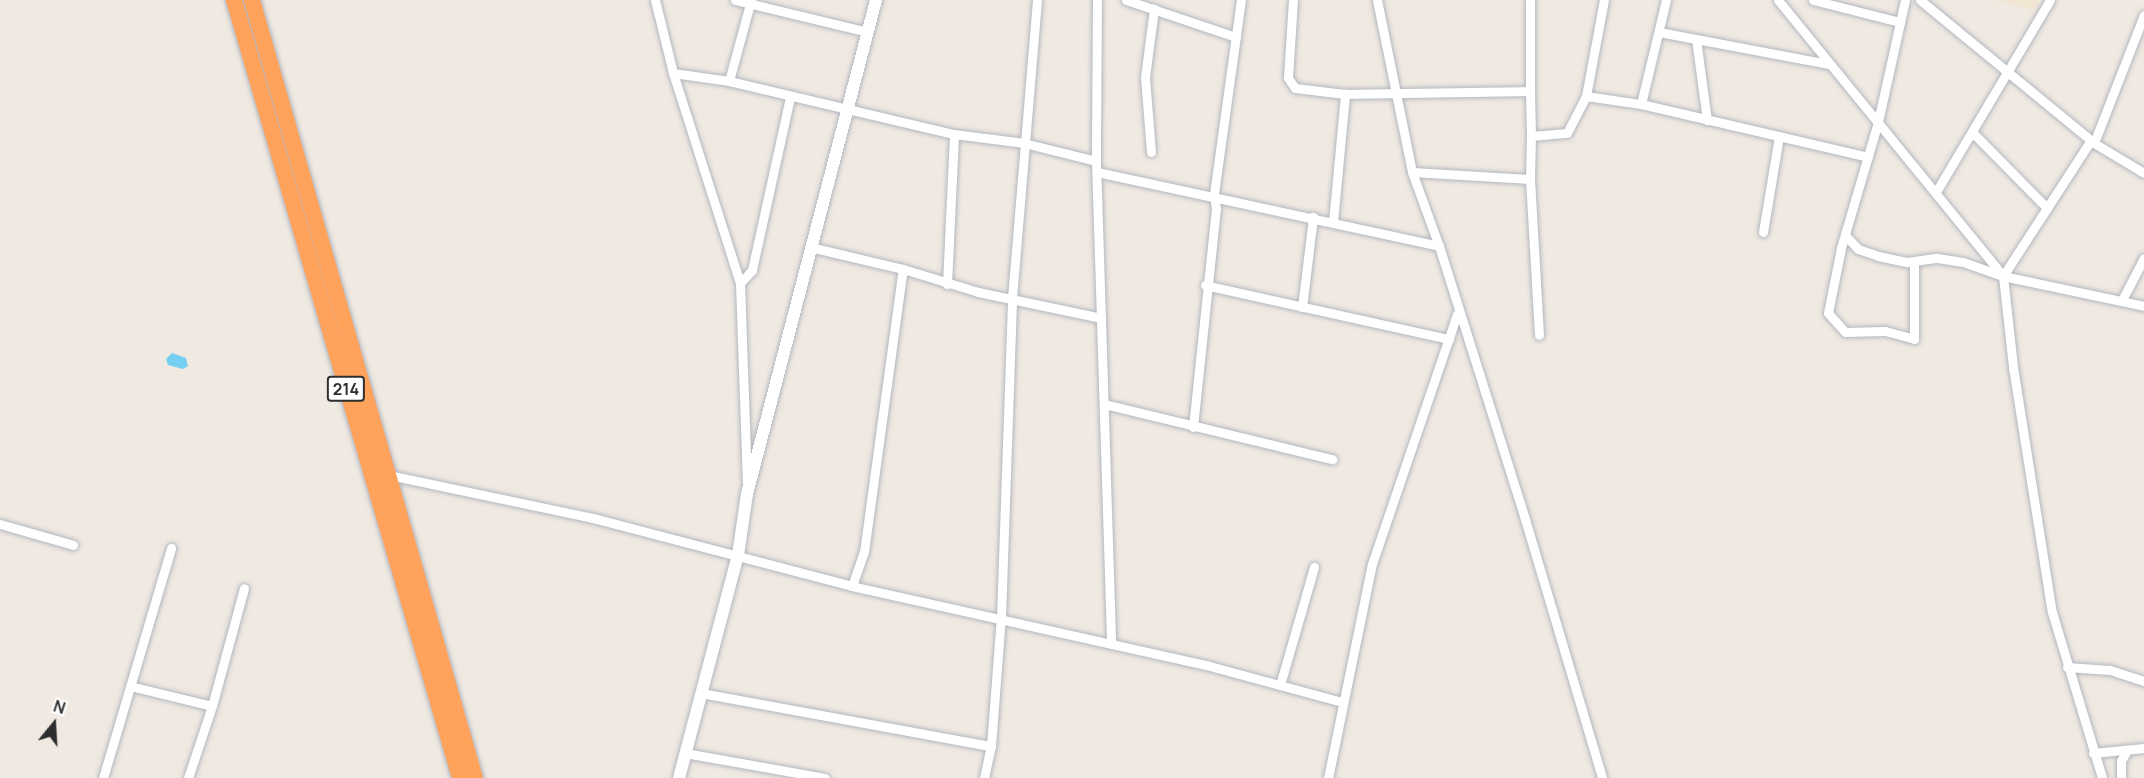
<!DOCTYPE html>
<html>
<head>
<meta charset="utf-8">
<style>
	body { margin:0 }
	#map { position:relative; width:2144px; height:778px; overflow:hidden; background:#efe9e1; font-family:Manrope,sans-serif }
	div>[style] { position:absolute }
	.education>* { inset:0; background:#f0e6d1 }
	.water>* { inset:0; background:#75cff0 }
	.roads { filter:drop-shadow(0 0 2px #b4b7c1) drop-shadow(0 0 2px #b4b7c1) }
	.street>* { height:9px; margin:-4.5px; padding:0 4.5px; transform-origin:4.5px; border-radius:4.5px; background:#fff }
	.secondary>* { height:12px; margin:-6px; padding:0 6px; transform-origin:6px; border-radius:6px; background:#fff }
	.highway>* { height:16px; margin:-8px; padding:0 8px; transform-origin:8px; border-radius:8px; background:#ffa35c }
	span { translate:-50% -50%; white-space:nowrap; text-align:center; line-height:1.15; -webkit-text-stroke:6px #fff; paint-order:stroke }
	.shield-label span { padding:2px 4px; background:#fff; border:2px solid; border-radius:4px; -webkit-text-stroke-width:0 }
	.shield-label { font-size:16px; color:#2e2e2e; font-weight:700 }
	.north { position:absolute; left:24px; top:694px; width:60px; height:60px; -webkit-text-stroke:4px #fff; paint-order:stroke; rotate:18deg; font-size:16px; font-weight:700; line-height:24px; text-align:center; color:#2e2e2e }
	.north::after { content:''; display:block; margin:auto; width:21px; height:27px; background:#2e2e2e; clip-path:polygon(50% 0,100% 100%,50% 72%,0 100%) }
</style>
</head>
<body>
<div id="map">
	<div class="education">
		<div style="clip-path:polygon(1995px 0,2040px 0,2033px 10px)"></div>
	</div>
	<div class="water">
		<div style="clip-path:polygon(172px 353px,186px 358px,188px 366px,183px 369px,168px 365px,166px 359px)"></div>
	</div>
	<div class="roads">
		<div class="street">
			<div style="left:655px;top:0;width:75px;rotate:76.1deg"></div>
			<div style="left:673px;top:73px;width:220px;rotate:72.3deg"></div>
			<div style="left:740px;top:283px;width:203px;rotate:88deg"></div>
			<div style="left:735px;top:0;width:137px;rotate:13.5deg"></div>
			<div style="left:1097px;top:0;width:161px;rotate:90.4deg"></div>
			<div style="left:1096px;top:161px;width:483px;rotate:88.2deg"></div>
			<div style="left:1126px;top:0;width:116px;rotate:18.6deg"></div>
			<div style="left:1293px;top:0;width:78px;rotate:93.7deg"></div>
			<div style="left:1288px;top:78px;width:12px;rotate:55deg"></div>
			<div style="left:1295px;top:88px;width:50px;rotate:6.8deg"></div>
			<div style="left:1345px;top:94px;width:185px;rotate:-0.9deg"></div>
			<div style="left:1530px;top:91px;width:91px;rotate:-90deg"></div>
			<div style="left:1377px;top:0;width:176px;rotate:78.5deg"></div>
			<div style="left:1412px;top:172px;width:79px;rotate:70deg"></div>
			<div style="left:1439px;top:246px;width:286px;rotate:72.5deg"></div>
			<div style="left:1525px;top:519px;width:270px;rotate:73.4deg"></div>
			<div style="left:1778px;top:0;width:356px;rotate:50.8deg"></div>
			<div style="left:2003px;top:276px;width:92px;rotate:83.7deg"></div>
			<div style="left:2013px;top:367px;width:248px;rotate:81deg"></div>
			<div style="left:2052px;top:612px;width:173px;rotate:73.2deg"></div>
			<div style="left:1813px;top:0;width:90px;rotate:14.2deg"></div>
			<div style="left:1905px;top:0;width:125px;rotate:102.5deg"></div>
			<div style="left:1878px;top:122px;width:131px;rotate:106.4deg"></div>
			<div style="left:1841px;top:248px;width:66px;rotate:101.3deg"></div>
			<div style="left:1828px;top:313px;width:25px;rotate:48deg"></div>
			<div style="left:1845px;top:332px;width:40px;rotate:-1.4deg"></div>
			<div style="left:1885px;top:331px;width:30px;rotate:15deg"></div>
			<div style="left:1914px;top:339px;width:77px;rotate:-90deg"></div>
			<div style="left:1920px;top:0;width:225px;rotate:39.4deg"></div>
			<div style="left:2094px;top:143px;width:58px;rotate:31deg"></div>
			<div style="left:1659px;top:32px;width:173px;rotate:10.7deg"></div>
			<div style="left:1696px;top:39px;width:82px;rotate:82.3deg"></div>
			<div style="left:673px;top:73px;width:57px;rotate:8.1deg"></div>
			<div style="left:729px;top:81px;width:231px;rotate:13.3deg"></div>
			<div style="left:954px;top:134px;width:71px;rotate:7.3deg"></div>
			<div style="left:1024px;top:143px;width:74px;rotate:14deg"></div>
			<div style="left:729px;top:81px;width:84px;rotate:-74.8deg"></div>
			<div style="left:1530px;top:91px;width:45px;rotate:88.7deg"></div>
			<div style="left:1586px;top:96px;width:98px;rotate:-79.4deg"></div>
			<div style="left:1641px;top:104px;width:233px;rotate:13.1deg"></div>
			<div style="left:1972px;top:132px;width:107px;rotate:45.4deg"></div>
			<div style="left:2094px;top:143px;width:137px;rotate:-68.7deg"></div>
			<div style="left:1151px;top:152px;width:75px;rotate:-94.6deg"></div>
			<div style="left:1145px;top:77px;width:69px;rotate:-82.5deg"></div>
			<div style="left:1097px;top:172px;width:350px;rotate:12.2deg"></div>
			<div style="left:1412px;top:172px;width:118px;rotate:3.4deg"></div>
			<div style="left:1530px;top:179px;width:43px;rotate:-88.7deg"></div>
			<div style="left:1531px;top:136px;width:36px;rotate:-5deg"></div>
			<div style="left:1567px;top:133px;width:42px;rotate:-62.8deg"></div>
			<div style="left:1586px;top:96px;width:56px;rotate:8.3deg"></div>
			<div style="left:1641px;top:104px;width:107px;rotate:-76.5deg"></div>
			<div style="left:1530px;top:179px;width:156px;rotate:86.7deg"></div>
			<div style="left:1936px;top:192px;width:223px;rotate:-59.3deg"></div>
			<div style="left:1333px;top:222px;width:129px;rotate:-84.6deg"></div>
			<div style="left:1763px;top:232px;width:97px;rotate:-80.5deg"></div>
			<div style="left:1845px;top:235px;width:19px;rotate:47deg"></div>
			<div style="left:1858px;top:249px;width:21px;rotate:19deg"></div>
			<div style="left:1878px;top:256px;width:30px;rotate:12deg"></div>
			<div style="left:1907px;top:262px;width:30px;rotate:-8deg"></div>
			<div style="left:1937px;top:258px;width:26px;rotate:9deg"></div>
			<div style="left:1963px;top:262px;width:42px;rotate:19.3deg"></div>
			<div style="left:2003px;top:276px;width:144px;rotate:12deg"></div>
			<div style="left:810px;top:247px;width:96px;rotate:13.3deg"></div>
			<div style="left:903px;top:269px;width:78px;rotate:17deg"></div>
			<div style="left:978px;top:292px;width:126px;rotate:11.9deg"></div>
			<div style="left:2003px;top:276px;width:162px;rotate:-57.1deg"></div>
			<div style="left:740px;top:283px;width:18px;rotate:-47deg"></div>
			<div style="left:752px;top:270px;width:177px;rotate:-77.6deg"></div>
			<div style="left:947px;top:284px;width:150px;rotate:-87.3deg"></div>
			<div style="left:1205px;top:285px;width:250px;rotate:12.5deg"></div>
			<div style="left:2122px;top:300px;width:47px;rotate:-62.4deg"></div>
			<div style="left:1302px;top:307px;width:91px;rotate:-83deg"></div>
			<div style="left:1104px;top:404px;width:235px;rotate:13.6deg"></div>
			<div style="left:1193px;top:427px;width:219px;rotate:-84deg"></div>
			<div style="left:1216px;top:209px;width:15px;rotate:-98deg"></div>
			<div style="left:1214px;top:194px;width:196px;rotate:-82.1deg"></div>
			<div style="left:389px;top:475px;width:208px;rotate:11.9deg"></div>
			<div style="left:593px;top:518px;width:268px;rotate:14.7deg"></div>
			<div style="left:852px;top:586px;width:363px;rotate:12.6deg"></div>
			<div style="left:1206px;top:665px;width:141px;rotate:15.2deg"></div>
			<div style="left:0;top:524px;width:76px;rotate:16deg"></div>
			<div style="left:852px;top:586px;width:36px;rotate:-71deg"></div>
			<div style="left:864px;top:552px;width:286px;rotate:-82.2deg"></div>
			<div style="left:2067px;top:667px;width:43px;rotate:4deg"></div>
			<div style="left:2110px;top:670px;width:36px;rotate:18deg"></div>
			<div style="left:1280px;top:685px;width:123px;rotate:-73.9deg"></div>
			<div style="left:130px;top:686px;width:84px;rotate:13.7deg"></div>
			<div style="left:701px;top:693px;width:295px;rotate:10.4deg"></div>
			<div style="left:685px;top:753px;width:142px;rotate:10.1deg"></div>
			<div style="left:2093px;top:753px;width:51px;rotate:-5.6deg"></div>
			<div style="left:103px;top:778px;width:240px;rotate:-73.5deg"></div>
			<div style="left:188px;top:778px;width:76px;rotate:-71.6deg"></div>
			<div style="left:212px;top:706px;width:122px;rotate:-74.8deg"></div>
			<div style="left:984px;top:778px;width:33px;rotate:-78deg"></div>
			<div style="left:991px;top:746px;width:129px;rotate:-85.6deg"></div>
			<div style="left:1001px;top:617px;width:319px;rotate:-88deg"></div>
			<div style="left:1012px;top:298px;width:299px;rotate:-85.2deg"></div>
			<div style="left:1328px;top:778px;width:218px;rotate:-78.4deg"></div>
			<div style="left:1372px;top:564px;width:264px;rotate:-71.2deg"></div>
			<div style="left:2121px;top:778px;width:17px;rotate:-90deg"></div>
			<div style="left:2121px;top:761px;width:13px;rotate:-61deg"></div>
		</div>
		<div class="secondary">
			<div style="left:679px;top:778px;width:231px;rotate:-75.2deg"></div>
			<div style="left:738px;top:555px;width:62px;rotate:-81.6deg"></div>
			<div style="left:747px;top:494px;width:511px;rotate:-75.36deg"></div>
		</div>
		<div class="highway">
			<div style="left:234px;top:0;width:810px;rotate:73.8deg"></div>
			<div style="left:252px;top:0;width:809px;rotate:74.01deg"></div>
		</div>
	</div>
	<div class="shield-label">
		<span style="left:346px;top:389px">214</span>
	</div>
	<div class="north">N</div>
</div>
</body>
</html>
